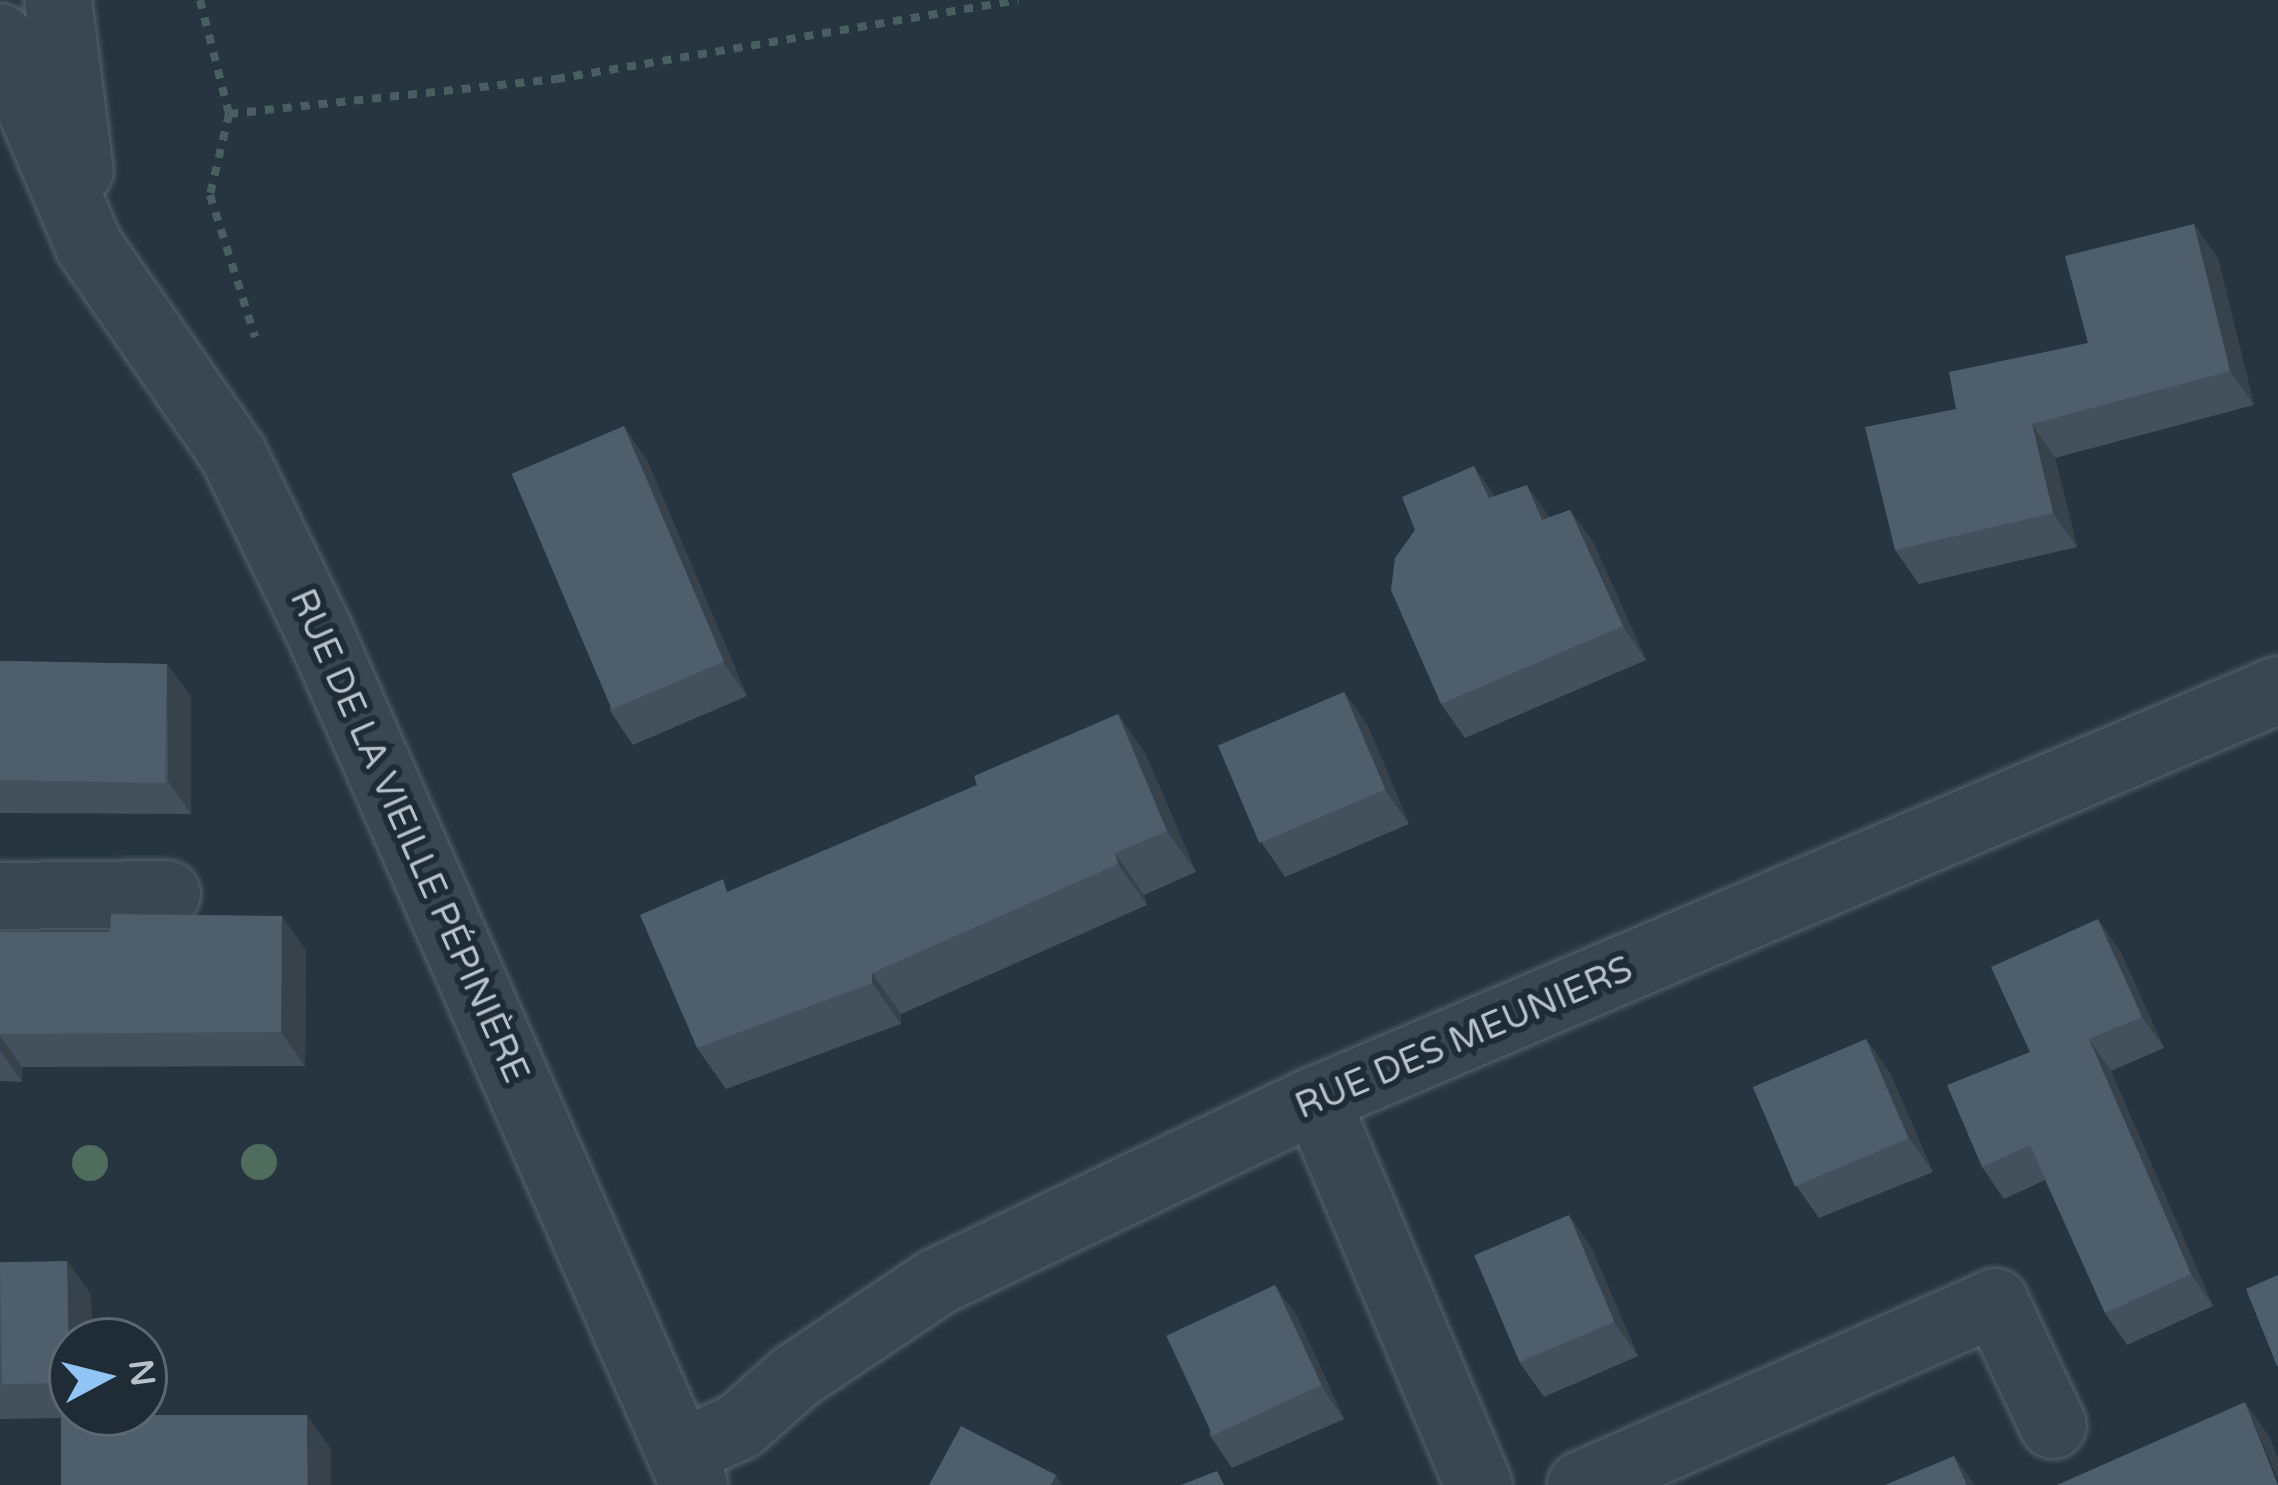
<!DOCTYPE html>
<html>
<head>
<meta charset="utf-8">
<style>
	body { margin:0 }
	#map { position:relative; width:2278px; height:1485px; overflow:hidden; background:#263540; font-family:"Varela Round",sans-serif }
	div>[style] { position:absolute }
	.path>* { height:8px; margin-top:-4px; transform-origin:0; background:repeating-linear-gradient(90deg,#485f5f 0 9px,transparent 0 18px) }
	.roads { filter:drop-shadow(0 0 3px #58646d) drop-shadow(0 0 3px #58646d) }
	.minor>* { height:66px; margin:-33px; padding:0 33px; transform-origin:33px; border-radius:33px; background:#3a4650 }
	.trees>* { width:36px; height:36px; margin:-18px; border-radius:50%; background:#4e6d5c }
	.wall>* { inset:0; background:#44515c }
	.shaded-wall>* { inset:0; background:#37424b }
	.building>* { inset:0; background:#4f5e6b; transform-origin:0 0 }
	span { translate:-50% -50%; white-space:nowrap; text-align:center; line-height:1.15; -webkit-text-stroke:12px #1f2b35; paint-order:stroke }
	.street-label { font-size:36px; color:#b7c1ca }
	.north { position:absolute; left:48px; top:1317px; width:120px; height:120px; box-sizing:border-box; background:#1f2b35; border:3px solid #5c6771; border-radius:50%; rotate:83deg; font-size:33px; font-weight:700; line-height:48px; text-align:center; color:#b7c1ca }
	.north::after { content:''; display:block; margin:auto; width:42px; height:54px; background:#90c5f6; clip-path:polygon(50% 0,100% 100%,50% 72%,0 100%) }
</style>
</head>
<body>
<div id="map">
	<div class="path">
		<div style="left:200px;top:0;width:118px;rotate:75.7deg"></div>
		<div style="left:229px;top:114px;width:83px;rotate:103.2deg"></div>
		<div style="left:210px;top:195px;width:149px;rotate:72.4deg"></div>
		<div style="left:229px;top:114px;width:329px;rotate:-6.1deg"></div>
		<div style="left:556px;top:79px;width:469px;rotate:-9.7deg"></div>
	</div>
	<div class="roads">
		<div class="minor">
			<div style="left:58px;top:0;width:172px;rotate:82.7deg"></div>
			<div style="left:0;top:37px;width:227px;rotate:66.9deg"></div>
			<div style="left:89px;top:246px;width:253px;rotate:55.3deg"></div>
			<div style="left:233px;top:454px;width:197px;rotate:64.1deg"></div>
			<div style="left:319px;top:631px;width:933px;rotate:66.29deg"></div>
			<div style="left:0;top:896px;width:167px;rotate:-0.7deg"></div>
			<div style="left:1316px;top:1100px;width:418px;rotate:67.1deg"></div>
			<div style="left:685px;top:1451px;width:60px;rotate:-24.4deg"></div>
			<div style="left:740px;top:1426px;width:74px;rotate:-41.7deg"></div>
			<div style="left:795px;top:1377px;width:171px;rotate:-33.8deg"></div>
			<div style="left:937px;top:1282px;width:420px;rotate:-25.7deg"></div>
			<div style="left:1316px;top:1100px;width:1046px;rotate:-23.08deg"></div>
			<div style="left:1581px;top:1485px;width:453px;rotate:-23.8deg"></div>
			<div style="left:1995px;top:1302px;width:136px;rotate:64.8deg"></div>
		</div>
	</div>
	<div class="trees">
		<div style="left:259px;top:1162px"></div>
		<div style="left:90px;top:1163px"></div>
	</div>
	<div class="wall">
		<div style="clip-path:polygon(2218px 258px,2254px 405px,2055px 458px,2077px 547px,1919px 584px,1895px 550px,1956px 409px,2088px 343px)"></div>
		<div style="clip-path:polygon(647px 460px,747px 696px,633px 745px,610px 711px)"></div>
		<div style="clip-path:polygon(1495px 496px,1550px 517px,1570px 510px,1594px 544px,1646px 660px,1465px 738px,1441px 704px)"></div>
		<div style="clip-path:polygon(0 661px,167px 664px,191px 697px,191px 814px,0 813px)"></div>
		<div style="clip-path:polygon(1344px 692px,1368px 726px,1409px 824px,1285px 877px,1262px 843px)"></div>
		<div style="clip-path:polygon(1118px 714px,1146px 755px,1196px 872px,1144px 895px,1147px 905px,901px 1014px,901px 1024px,726px 1089px,697px 1048px,730px 891px,977px 785px)"></div>
		<div style="clip-path:polygon(0 932px,306px 950px,305px 1066px,22px 1067px,22px 1082px,0 1081px)"></div>
		<div style="clip-path:polygon(2120px 951px,2164px 1048px,2111px 1071px,2213px 1306px,2127px 1345px,2105px 1313px,2045px 1180px,2004px 1199px,1982px 1167px,2030px 1052px)"></div>
		<div style="clip-path:polygon(1866px 1039px,1890px 1073px,1933px 1172px,1819px 1218px,1795px 1184px)"></div>
		<div style="clip-path:polygon(1569px 1215px,1592px 1249px,1638px 1356px,1544px 1397px,1520px 1363px)"></div>
		<div style="clip-path:polygon(67px 1261px,91px 1295px,92px 1341px,72px 1341px,72px 1413px,92px 1413px,92px 1415px,331px 1449px,331px 1485px,64px 1485px,62px 1418px,0 1419px,0 1265px)"></div>
		<div style="clip-path:polygon(1275px 1285px,1298px 1318px,1344px 1419px,1232px 1468px,1209px 1434px)"></div>
	</div>
	<div class="shaded-wall">
		<div style="clip-path:polygon(2194px 224px,2218px 258px,2254px 405px,2230px 371px)"></div>
		<div style="clip-path:polygon(2032px 424px,2055px 458px,2077px 547px,2053px 513px)"></div>
		<div style="clip-path:polygon(624px 426px,647px 460px,747px 696px,723px 662px)"></div>
		<div style="clip-path:polygon(1474px 466px,1498px 500px,1489px 498px)"></div>
		<div style="clip-path:polygon(1527px 485px,1551px 519px,1542px 520px)"></div>
		<div style="clip-path:polygon(1570px 510px,1594px 544px,1646px 660px,1623px 626px)"></div>
		<div style="clip-path:polygon(167px 664px,191px 697px,191px 814px,168px 781px)"></div>
		<div style="clip-path:polygon(1344px 692px,1368px 726px,1409px 824px,1385px 790px)"></div>
		<div style="clip-path:polygon(1118px 714px,1146px 755px,1196px 872px,1167px 831px)"></div>
		<div style="clip-path:polygon(1115px 853px,1144px 895px,1147px 905px,1118px 864px)"></div>
		<div style="clip-path:polygon(282px 916px,306px 950px,305px 1066px,281px 1032px)"></div>
		<div style="clip-path:polygon(2098px 919px,2120px 951px,2164px 1048px,2142px 1017px)"></div>
		<div style="clip-path:polygon(872px 973px,901px 1014px,901px 1024px,872px 983px)"></div>
		<div style="clip-path:polygon(0 1036px,22px 1067px,22px 1082px,0 1050px)"></div>
		<div style="clip-path:polygon(1866px 1039px,1890px 1073px,1933px 1172px,1909px 1138px)"></div>
		<div style="clip-path:polygon(2089px 1039px,2111px 1071px,2213px 1306px,2191px 1274px)"></div>
		<div style="clip-path:polygon(1569px 1215px,1592px 1249px,1638px 1356px,1614px 1322px)"></div>
		<div style="clip-path:polygon(67px 1261px,91px 1295px,92px 1341px,72px 1341px,72px 1388px,69px 1383px)"></div>
		<div style="clip-path:polygon(1275px 1285px,1298px 1318px,1344px 1419px,1321px 1385px)"></div>
		<div style="clip-path:polygon(2245px 1402px,2269px 1436px,2278px 1458px,2278px 1481px)"></div>
		<div style="clip-path:polygon(307px 1415px,331px 1449px,331px 1485px,308px 1485px)"></div>
		<div style="clip-path:polygon(1954px 1456px,1975px 1485px,1967px 1485px)"></div>
		<div style="clip-path:polygon(1056px 1475px,1063px 1485px,1051px 1485px)"></div>
	</div>
	<div class="building">
		<div style="clip-path:polygon(2194px 224px,2230px 371px,2032px 424px,2053px 513px,1895px 550px,1865px 427px,1956px 409px,1949px 372px,2088px 343px,2065px 256px)"></div>
		<div style="left:624px;top:426px;width:256px;height:122px;rotate:67deg"></div>
		<div style="clip-path:polygon(1474px 466px,1489px 498px,1527px 485px,1542px 520px,1570px 510px,1623px 626px,1441px 704px,1391px 590px,1395px 558px,1415px 530px,1402px 497px)"></div>
		<div style="left:0;top:661px;width:167px;height:119px;rotate:1deg"></div>
		<div style="left:1344px;top:692px;width:106px;height:137px;rotate:67deg"></div>
		<div style="clip-path:polygon(1118px 714px,1167px 831px,1115px 853px,1118px 864px,872px 973px,872px 983px,697px 1048px,640px 915px,723px 879px,727px 892px,977px 785px,974px 776px)"></div>
		<div style="clip-path:polygon(111px 914px,282px 916px,281px 1032px,0 1034px,0 932px,110px 932px)"></div>
		<div style="clip-path:polygon(2098px 919px,2142px 1017px,2089px 1039px,2191px 1274px,2105px 1313px,2030px 1145px,1982px 1167px,1947px 1085px,2030px 1052px,1991px 967px)"></div>
		<div style="left:1866px;top:1039px;width:108px;height:123px;rotate:67deg"></div>
		<div style="left:1569px;top:1215px;width:116px;height:103px;rotate:67deg"></div>
		<div style="left:67px;top:1261px;width:122px;height:67px;rotate:89deg"></div>
		<div style="clip-path:polygon(2278px 1275px,2278px 1366px,2277px 1366px,2246px 1289px)"></div>
		<div style="left:1275px;top:1285px;width:110px;height:120px;rotate:65deg"></div>
		<div style="clip-path:polygon(2245px 1402px,2278px 1485px,2057px 1485px)"></div>
		<div style="left:61px;top:1415px;width:246px;height:70px"></div>
		<div style="clip-path:polygon(961px 1426px,1056px 1475px,1051px 1485px,929px 1485px)"></div>
		<div style="clip-path:polygon(1954px 1456px,1967px 1485px,1885px 1485px)"></div>
		<div style="clip-path:polygon(1217px 1471px,1224px 1485px,1181px 1485px)"></div>
	</div>
	<div class="street-label">
		<span style="left:409px;top:836px;rotate:66deg">RUE DE LA VIEILLE PÉPINIÈRE</span>
		<span style="left:1464px;top:1038px;rotate:-23deg">RUE DES MEUNIERS</span>
	</div>
	<div class="north">N</div>
</div>
</body>
</html>
